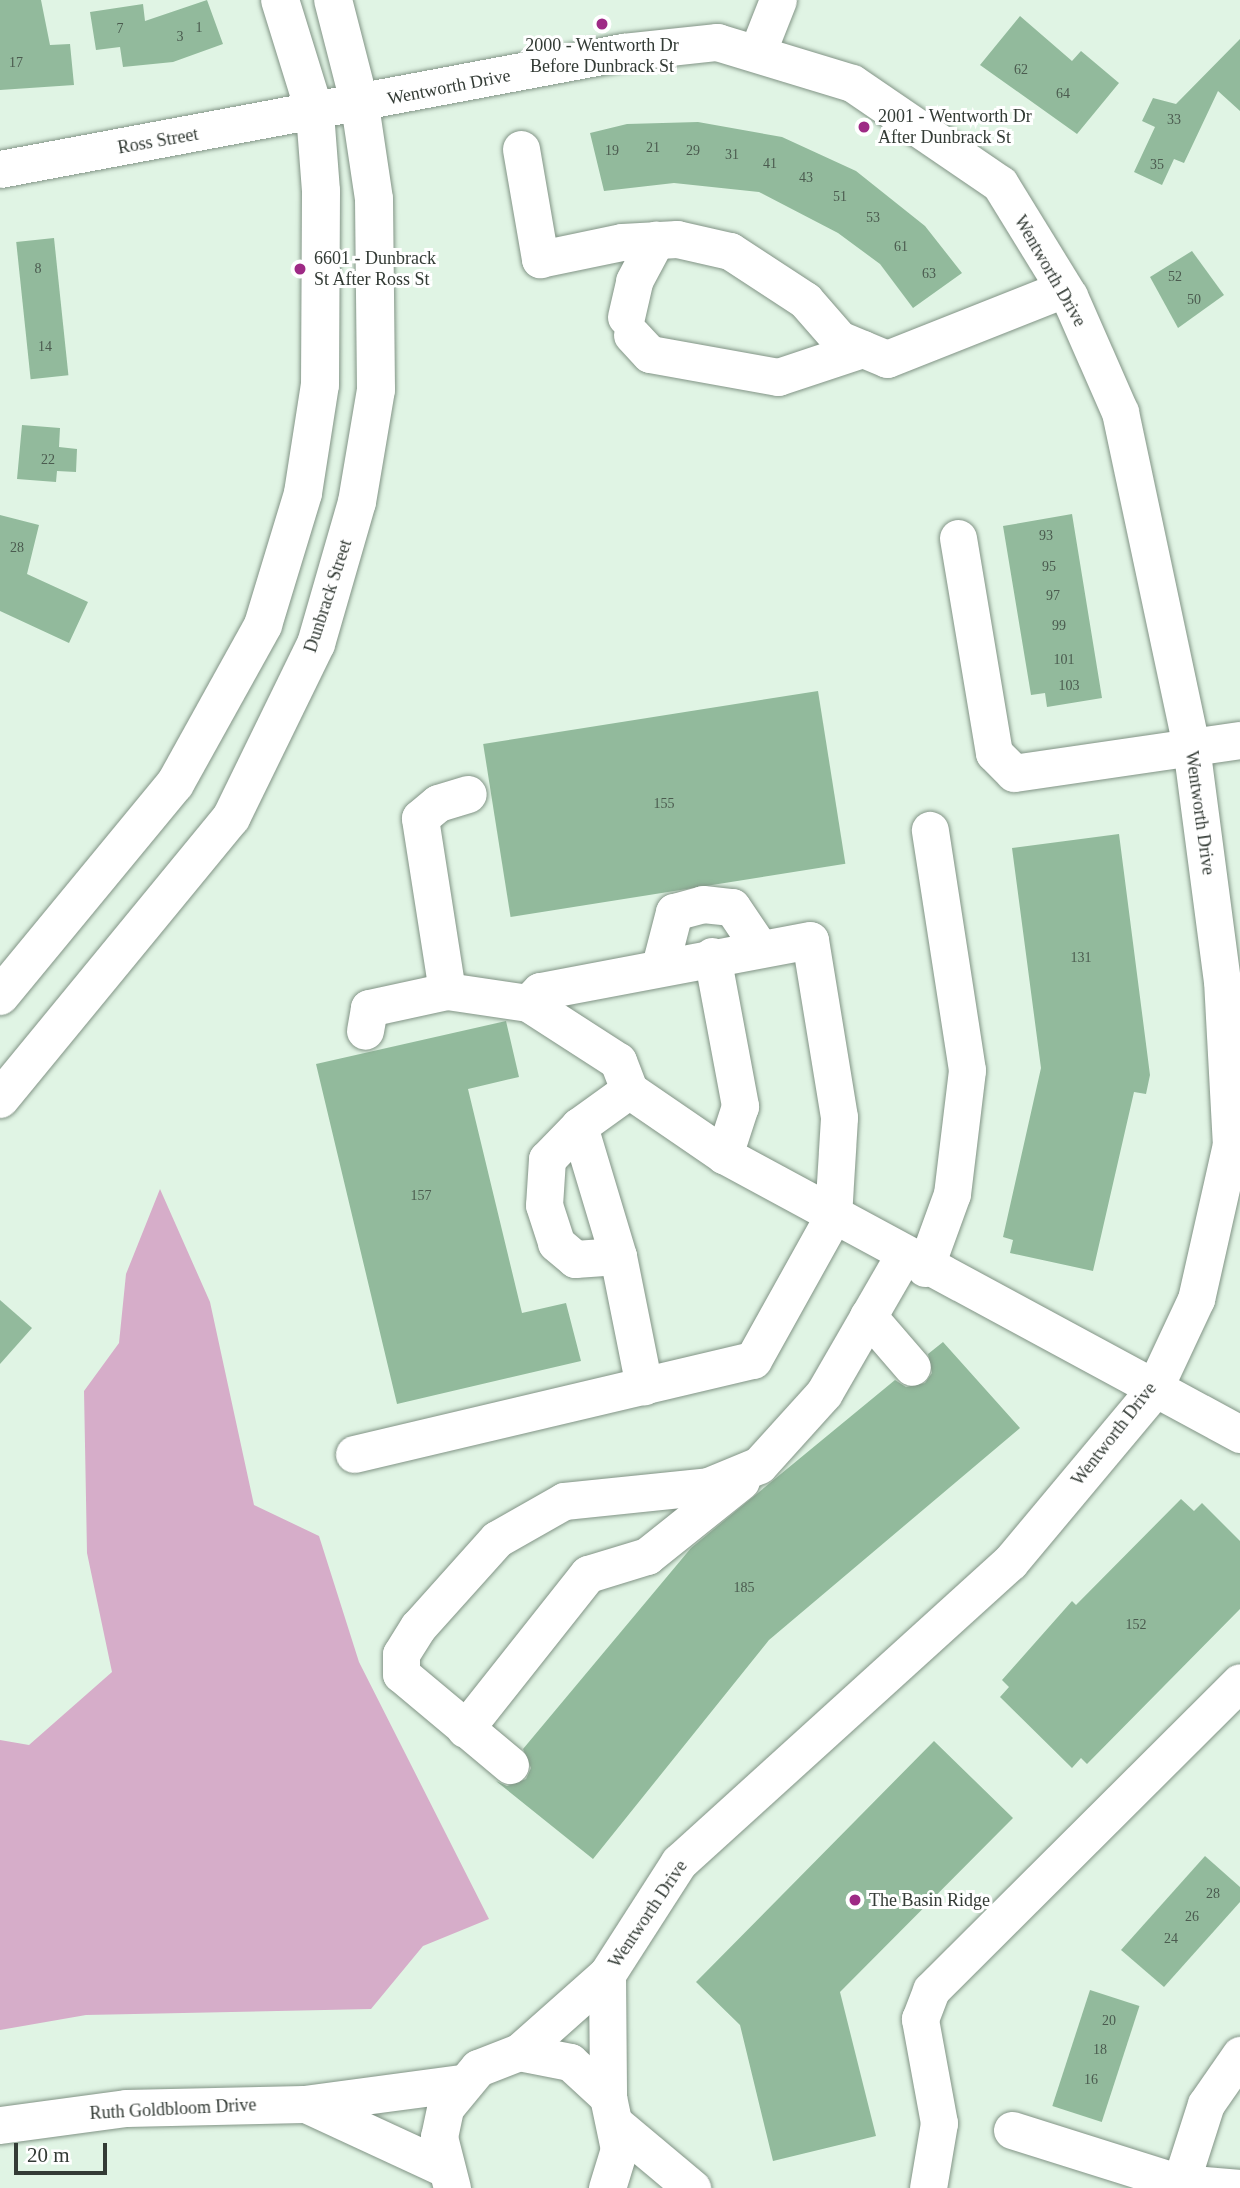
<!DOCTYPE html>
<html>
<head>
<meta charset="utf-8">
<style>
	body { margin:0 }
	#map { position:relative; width:1240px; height:2188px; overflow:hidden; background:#e0f4e4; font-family:Georgia,serif }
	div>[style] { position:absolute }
	.forest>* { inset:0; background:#d6adc9 }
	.building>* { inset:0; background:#92ba9c; transform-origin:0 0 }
	.roads { filter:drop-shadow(0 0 2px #829486) drop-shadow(0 0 2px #829486) }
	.minor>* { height:37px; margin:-18.5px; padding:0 18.5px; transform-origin:18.5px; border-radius:18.5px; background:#fff }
	.major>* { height:38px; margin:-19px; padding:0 19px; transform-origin:19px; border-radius:19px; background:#fff }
	.dots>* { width:19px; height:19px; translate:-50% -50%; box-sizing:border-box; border:4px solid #fff; border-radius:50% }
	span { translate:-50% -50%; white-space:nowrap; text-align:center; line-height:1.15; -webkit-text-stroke:6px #fff; paint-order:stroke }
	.number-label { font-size:14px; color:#4b5b4f }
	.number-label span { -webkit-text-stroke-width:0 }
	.poi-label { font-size:18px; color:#333b35 }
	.left { translate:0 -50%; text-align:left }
	.street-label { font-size:18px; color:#333b35 }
	.scale { position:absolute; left:14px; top:2143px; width:93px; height:32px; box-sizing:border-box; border:4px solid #333b35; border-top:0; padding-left:9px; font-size:21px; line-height:24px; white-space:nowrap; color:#333b35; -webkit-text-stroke:5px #fff; paint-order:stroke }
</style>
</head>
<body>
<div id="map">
	<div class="forest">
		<div style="clip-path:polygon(160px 1189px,210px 1302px,254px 1505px,319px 1536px,359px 1662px,489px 1919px,423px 1946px,371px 2009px,86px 2015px,0 2030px,0 1740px,29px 1745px,112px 1672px,87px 1553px,84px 1391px,119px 1343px,126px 1274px)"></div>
	</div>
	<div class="building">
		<div style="clip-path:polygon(0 0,41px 0,50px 45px,70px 44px,74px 85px,0 90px)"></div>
		<div style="clip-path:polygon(207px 0,223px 44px,173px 62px,123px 67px,120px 47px,96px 50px,90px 12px,143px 4px,145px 21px)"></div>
		<div style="clip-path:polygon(1020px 16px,1072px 61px,1081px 51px,1119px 83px,1077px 134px,980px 65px)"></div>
		<div style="clip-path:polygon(1240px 39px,1240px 111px,1218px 91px,1184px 163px,1174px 159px,1162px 185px,1134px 172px,1155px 127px,1142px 121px,1153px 98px,1176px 104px)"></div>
		<div style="clip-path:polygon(698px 122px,782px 137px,856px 171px,925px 226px,962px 273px,913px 308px,880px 264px,838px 233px,759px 192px,674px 183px,604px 191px,590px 133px,627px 124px)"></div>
		<div style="left:54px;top:238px;width:138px;height:38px;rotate:84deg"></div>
		<div style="clip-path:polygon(1192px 251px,1224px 295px,1178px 328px,1150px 277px)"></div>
		<div style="clip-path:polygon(22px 425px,60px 428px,59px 447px,77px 449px,76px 472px,57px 471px,56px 482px,17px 479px)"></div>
		<div style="clip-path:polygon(1072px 514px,1102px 698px,1047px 707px,1045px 693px,1031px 695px,1003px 526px)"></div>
		<div style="clip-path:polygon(0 515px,39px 525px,27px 574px,88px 602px,69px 643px,0 611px)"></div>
		<div style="left:818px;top:691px;width:175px;height:339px;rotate:81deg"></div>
		<div style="clip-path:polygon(1119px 834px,1150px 1075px,1146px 1094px,1134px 1092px,1093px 1271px,1010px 1253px,1013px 1240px,1003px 1237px,1041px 1068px,1012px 848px)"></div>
		<div style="clip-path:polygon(506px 1021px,519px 1077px,468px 1089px,522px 1313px,566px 1303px,581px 1361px,397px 1404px,316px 1064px)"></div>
		<div style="clip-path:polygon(0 1300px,32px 1328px,0 1364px)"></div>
		<div style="clip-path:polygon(943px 1342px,1020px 1428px,769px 1640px,593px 1859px,496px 1781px,507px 1786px,526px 1779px,531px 1768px,523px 1749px,691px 1548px,895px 1380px,906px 1387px,925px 1383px,932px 1373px,928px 1354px)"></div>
		<div style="clip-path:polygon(1181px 1499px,1194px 1511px,1202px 1503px,1240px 1541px,1240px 1609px,1087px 1764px,1081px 1758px,1072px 1768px,1000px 1697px,1009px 1687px,1002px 1680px,1072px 1601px,1076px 1605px)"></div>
		<div style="clip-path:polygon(934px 1741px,1013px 1818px,840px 1992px,876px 2136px,773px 2161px,740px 2025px,696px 1982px)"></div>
		<div style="clip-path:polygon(1205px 1856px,1240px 1887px,1240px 1902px,1164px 1987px,1121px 1950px)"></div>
		<div style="left:1090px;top:1990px;width:52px;height:122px;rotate:18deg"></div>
	</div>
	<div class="roads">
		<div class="minor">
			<div style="left:757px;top:53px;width:57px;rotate:-68.4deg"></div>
			<div style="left:521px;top:149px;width:112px;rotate:80.2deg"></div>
			<div style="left:540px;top:259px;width:84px;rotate:-11.7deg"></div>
			<div style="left:622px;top:242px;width:55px;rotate:-3.1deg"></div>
			<div style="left:677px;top:239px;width:54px;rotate:12.8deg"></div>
			<div style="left:730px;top:251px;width:90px;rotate:33.2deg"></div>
			<div style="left:805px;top:300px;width:52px;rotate:48.9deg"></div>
			<div style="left:839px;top:339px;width:52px;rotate:22.6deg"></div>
			<div style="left:887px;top:359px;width:190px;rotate:-21.6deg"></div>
			<div style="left:0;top:169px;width:634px;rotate:-10.64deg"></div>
			<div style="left:623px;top:52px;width:95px;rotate:-6.1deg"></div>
			<div style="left:717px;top:42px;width:141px;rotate:16.9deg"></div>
			<div style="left:852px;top:83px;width:179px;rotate:34.3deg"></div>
			<div style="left:1000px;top:184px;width:132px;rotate:58.4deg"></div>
			<div style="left:1069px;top:296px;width:127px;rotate:66.3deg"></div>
			<div style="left:1120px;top:412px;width:341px;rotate:78deg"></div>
			<div style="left:1191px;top:746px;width:236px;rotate:82.5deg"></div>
			<div style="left:1222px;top:980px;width:164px;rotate:86.9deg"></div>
			<div style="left:1231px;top:1144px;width:159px;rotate:102.7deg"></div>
			<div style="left:1196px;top:1299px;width:102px;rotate:115.1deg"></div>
			<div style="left:1153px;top:1391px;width:223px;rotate:129.9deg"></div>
			<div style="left:1010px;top:1562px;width:447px;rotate:137.8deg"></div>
			<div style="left:679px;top:1862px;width:133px;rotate:122.7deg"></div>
			<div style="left:607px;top:1974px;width:118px;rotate:138.4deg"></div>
			<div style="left:626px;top:317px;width:37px;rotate:-77deg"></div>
			<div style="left:634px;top:281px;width:47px;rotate:-61.8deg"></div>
			<div style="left:632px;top:335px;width:26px;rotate:47deg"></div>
			<div style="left:650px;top:354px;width:130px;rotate:10.2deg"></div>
			<div style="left:778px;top:377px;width:89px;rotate:-18.4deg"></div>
			<div style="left:958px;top:538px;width:218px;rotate:80.5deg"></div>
			<div style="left:994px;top:753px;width:28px;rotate:45deg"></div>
			<div style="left:1014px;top:773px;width:228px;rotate:-8.3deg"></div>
			<div style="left:712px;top:956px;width:153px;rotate:79.4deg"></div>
			<div style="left:740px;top:1106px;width:52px;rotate:108.1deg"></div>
			<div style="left:660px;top:966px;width:56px;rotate:-75.5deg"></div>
			<div style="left:674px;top:912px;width:30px;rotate:-15deg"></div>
			<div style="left:703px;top:904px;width:29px;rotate:6deg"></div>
			<div style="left:732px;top:907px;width:48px;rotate:56deg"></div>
			<div style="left:447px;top:991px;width:175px;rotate:-98.9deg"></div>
			<div style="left:420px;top:818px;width:23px;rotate:-40deg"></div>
			<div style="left:438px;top:803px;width:31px;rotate:-17deg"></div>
			<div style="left:528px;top:1003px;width:107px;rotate:32.8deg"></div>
			<div style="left:618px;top:1061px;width:31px;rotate:69deg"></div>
			<div style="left:629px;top:1090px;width:115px;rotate:34.4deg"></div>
			<div style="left:724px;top:1155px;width:587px;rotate:28.4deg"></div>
			<div style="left:629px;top:1090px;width:62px;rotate:144.2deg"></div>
			<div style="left:579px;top:1126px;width:136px;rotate:73.3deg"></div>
			<div style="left:618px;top:1256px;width:133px;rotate:78.7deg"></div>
			<div style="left:579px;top:1126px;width:46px;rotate:134.1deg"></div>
			<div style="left:547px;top:1159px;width:46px;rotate:93.7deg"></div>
			<div style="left:544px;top:1205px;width:40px;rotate:72deg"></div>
			<div style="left:556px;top:1243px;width:25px;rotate:40deg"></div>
			<div style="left:575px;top:1259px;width:43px;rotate:-4deg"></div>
			<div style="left:925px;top:1268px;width:79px;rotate:-70deg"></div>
			<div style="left:952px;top:1194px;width:125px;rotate:-83.1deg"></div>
			<div style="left:967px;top:1070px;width:243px;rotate:-98.8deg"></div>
			<div style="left:868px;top:1316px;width:67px;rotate:49.2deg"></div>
			<div style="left:354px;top:1454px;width:410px;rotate:-13.3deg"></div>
			<div style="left:753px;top:1360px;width:165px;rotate:-60.9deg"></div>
			<div style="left:833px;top:1216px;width:99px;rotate:-86.5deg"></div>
			<div style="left:839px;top:1117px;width:179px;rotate:-99.3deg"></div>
			<div style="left:810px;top:940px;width:275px;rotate:169.3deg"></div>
			<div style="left:540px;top:991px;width:17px;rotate:135deg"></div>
			<div style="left:528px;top:1003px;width:82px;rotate:-171.6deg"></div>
			<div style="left:447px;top:991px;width:80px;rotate:167.7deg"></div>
			<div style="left:369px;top:1008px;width:23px;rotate:100deg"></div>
			<div style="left:465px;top:1729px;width:198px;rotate:-51.6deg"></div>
			<div style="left:588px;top:1574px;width:62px;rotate:-17deg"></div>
			<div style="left:647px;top:1556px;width:120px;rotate:-38.6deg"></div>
			<div style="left:510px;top:1765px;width:142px;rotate:-140.1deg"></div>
			<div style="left:401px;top:1674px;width:20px;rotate:-90deg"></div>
			<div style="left:401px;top:1654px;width:32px;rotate:-58deg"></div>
			<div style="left:418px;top:1627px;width:118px;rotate:-48.1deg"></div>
			<div style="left:497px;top:1539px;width:77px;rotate:-29.6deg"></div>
			<div style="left:564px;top:1501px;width:145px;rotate:-5.9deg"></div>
			<div style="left:708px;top:1486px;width:55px;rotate:-22.4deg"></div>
			<div style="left:759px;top:1465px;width:97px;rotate:-47.9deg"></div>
			<div style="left:824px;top:1393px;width:158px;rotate:-60deg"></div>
			<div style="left:607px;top:1974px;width:123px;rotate:89.5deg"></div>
			<div style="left:308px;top:2105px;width:148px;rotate:24.8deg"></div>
			<div style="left:0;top:2125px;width:127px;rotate:-7.7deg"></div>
			<div style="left:126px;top:2108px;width:178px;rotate:-1.3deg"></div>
			<div style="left:304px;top:2104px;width:158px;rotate:-7.6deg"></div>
			<div style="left:618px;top:2126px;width:97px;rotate:40deg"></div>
			<div style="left:1012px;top:2130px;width:176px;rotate:17.5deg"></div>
			<div style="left:1180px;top:2183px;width:60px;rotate:4.8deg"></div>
			<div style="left:452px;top:2188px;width:53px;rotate:-104.3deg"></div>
			<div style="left:439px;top:2137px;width:30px;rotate:-78deg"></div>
			<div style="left:445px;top:2108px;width:52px;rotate:-50.5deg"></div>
			<div style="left:478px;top:2068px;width:44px;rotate:-21.3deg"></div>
			<div style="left:519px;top:2052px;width:52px;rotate:11.1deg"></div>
			<div style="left:570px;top:2062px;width:52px;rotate:42.6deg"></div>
			<div style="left:608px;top:2097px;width:53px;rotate:78.1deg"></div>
			<div style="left:619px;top:2149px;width:41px;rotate:107.1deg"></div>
			<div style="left:928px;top:2188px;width:66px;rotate:-80.4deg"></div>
			<div style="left:939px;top:2123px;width:106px;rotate:-100.4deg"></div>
			<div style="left:920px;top:2019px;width:31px;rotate:-69deg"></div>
			<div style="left:931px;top:1990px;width:436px;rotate:-44.9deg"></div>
			<div style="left:1179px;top:2188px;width:88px;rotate:-72.2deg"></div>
			<div style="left:1206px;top:2104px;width:60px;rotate:-55.2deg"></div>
		</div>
		<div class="major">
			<div style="left:0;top:996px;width:275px;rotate:-50.5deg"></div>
			<div style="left:175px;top:784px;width:182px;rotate:-61deg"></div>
			<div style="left:263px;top:625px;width:138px;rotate:-73.1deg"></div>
			<div style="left:303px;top:493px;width:109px;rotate:-81.1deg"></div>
			<div style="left:320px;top:385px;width:194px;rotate:-89.7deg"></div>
			<div style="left:321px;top:191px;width:78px;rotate:-94.4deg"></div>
			<div style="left:315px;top:113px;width:118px;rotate:-107.2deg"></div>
			<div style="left:0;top:1099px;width:364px;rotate:-50.6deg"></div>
			<div style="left:231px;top:818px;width:194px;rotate:-64deg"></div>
			<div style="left:316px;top:644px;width:148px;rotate:-73.9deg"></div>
			<div style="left:357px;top:502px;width:114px;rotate:-80.4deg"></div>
			<div style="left:376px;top:390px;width:191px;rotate:-90.6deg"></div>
			<div style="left:374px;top:199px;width:95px;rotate:-98.5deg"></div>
			<div style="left:360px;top:105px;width:108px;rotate:-104.4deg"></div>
		</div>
	</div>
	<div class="dots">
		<div style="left:602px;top:24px;background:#9e2a85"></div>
		<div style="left:864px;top:127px;background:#9e2a85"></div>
		<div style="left:300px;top:269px;background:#9e2a85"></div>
		<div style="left:855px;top:1900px;background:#9e2a85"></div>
	</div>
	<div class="number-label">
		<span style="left:199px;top:28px">1</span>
		<span style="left:120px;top:29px">7</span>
		<span style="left:180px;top:37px">3</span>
		<span style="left:16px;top:63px">17</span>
		<span style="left:1021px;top:70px">62</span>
		<span style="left:1063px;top:94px">64</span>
		<span style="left:1174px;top:120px">33</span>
		<span style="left:653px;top:148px">21</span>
		<span style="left:612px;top:151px">19</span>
		<span style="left:693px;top:151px">29</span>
		<span style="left:732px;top:155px">31</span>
		<span style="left:770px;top:164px">41</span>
		<span style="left:1157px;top:165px">35</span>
		<span style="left:806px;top:178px">43</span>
		<span style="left:840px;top:197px">51</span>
		<span style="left:873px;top:218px">53</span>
		<span style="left:901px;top:247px">61</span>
		<span style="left:38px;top:269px">8</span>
		<span style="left:929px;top:274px">63</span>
		<span style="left:1175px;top:277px">52</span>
		<span style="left:1194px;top:300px">50</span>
		<span style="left:45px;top:347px">14</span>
		<span style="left:48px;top:460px">22</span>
		<span style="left:1046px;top:536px">93</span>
		<span style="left:17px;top:548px">28</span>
		<span style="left:1049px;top:567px">95</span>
		<span style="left:1053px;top:596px">97</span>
		<span style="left:1059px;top:626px">99</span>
		<span style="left:1064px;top:660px">101</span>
		<span style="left:1069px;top:686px">103</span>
		<span style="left:664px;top:804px">155</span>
		<span style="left:1081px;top:958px">131</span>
		<span style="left:421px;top:1196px">157</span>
		<span style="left:744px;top:1588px">185</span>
		<span style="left:1136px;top:1625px">152</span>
		<span style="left:1213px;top:1894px">28</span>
		<span style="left:1192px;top:1917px">26</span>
		<span style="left:1171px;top:1939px">24</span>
		<span style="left:1109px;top:2021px">20</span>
		<span style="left:1100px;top:2050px">18</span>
		<span style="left:1091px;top:2080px">16</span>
	</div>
	<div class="poi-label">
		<span style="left:602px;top:56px">2000 - Wentworth Dr<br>Before Dunbrack St</span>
		<span class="left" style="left:878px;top:127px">2001 - Wentworth Dr<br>After Dunbrack St</span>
		<span class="left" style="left:314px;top:269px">6601 - Dunbrack<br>St After Ross St</span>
		<span class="left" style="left:869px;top:1900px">The Basin Ridge</span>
	</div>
	<div class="street-label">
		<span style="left:449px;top:87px;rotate:-11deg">Wentworth Drive</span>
		<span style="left:158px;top:141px;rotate:-10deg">Ross Street</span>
		<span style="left:1050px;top:271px;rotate:60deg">Wentworth Drive</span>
		<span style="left:328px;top:596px;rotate:-72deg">Dunbrack Street</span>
		<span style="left:1200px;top:813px;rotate:82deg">Wentworth Drive</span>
		<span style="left:1114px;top:1434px;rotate:-52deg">Wentworth Drive</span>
		<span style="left:648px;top:1914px;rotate:-56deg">Wentworth Drive</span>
		<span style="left:173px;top:2109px;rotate:-3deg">Ruth Goldbloom Drive</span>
	</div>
	<div class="scale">20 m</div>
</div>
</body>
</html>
